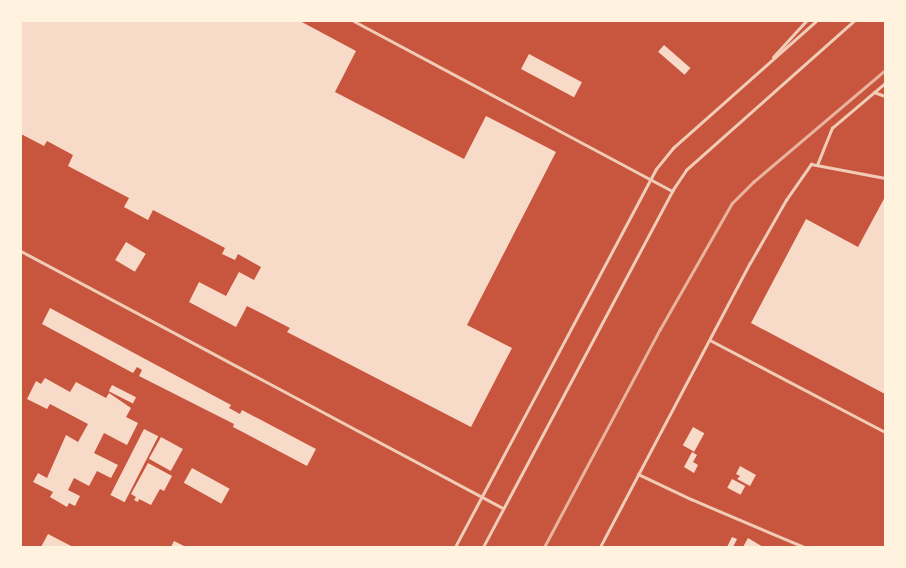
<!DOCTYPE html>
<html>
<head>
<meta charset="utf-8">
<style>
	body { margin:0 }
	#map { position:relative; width:906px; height:568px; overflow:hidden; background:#c8553d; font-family:Inter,sans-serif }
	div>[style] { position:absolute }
	.building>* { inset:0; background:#f7dbc8; transform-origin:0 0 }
	.service>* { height:2.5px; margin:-1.25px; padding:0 1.25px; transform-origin:1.25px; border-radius:1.25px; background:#f1ccb7 }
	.rail>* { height:3px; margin:-1.5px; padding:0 1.5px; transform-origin:1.5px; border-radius:1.5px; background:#e9b49f }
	span { translate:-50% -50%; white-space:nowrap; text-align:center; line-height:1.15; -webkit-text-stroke:5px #fff3e0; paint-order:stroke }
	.frame { position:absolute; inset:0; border:22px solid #fff3e0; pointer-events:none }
</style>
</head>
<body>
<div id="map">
	<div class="building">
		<div style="clip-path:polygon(21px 21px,300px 21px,356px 51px,335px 92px,464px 159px,486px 116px,556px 152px,467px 325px,512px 348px,471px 427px,287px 332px,290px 328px,247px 306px,236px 327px,189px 302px,199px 282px,226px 296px,239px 272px,254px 280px,261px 267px,238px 254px,235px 260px,222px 254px,225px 248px,153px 210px,148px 220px,124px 207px,129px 198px,68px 166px,73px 155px,47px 141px,44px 146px,21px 134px)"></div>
		<div style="left:664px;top:45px;width:35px;height:9px;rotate:41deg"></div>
		<div style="left:529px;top:54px;width:60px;height:17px;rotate:28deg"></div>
		<div style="clip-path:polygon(885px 197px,885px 394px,751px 323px,806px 219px,858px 247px)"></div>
		<div style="left:126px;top:242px;width:23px;height:21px;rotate:31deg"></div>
		<div style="clip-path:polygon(50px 308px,231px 405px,229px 408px,240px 414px,242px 410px,316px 449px,307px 466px,233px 427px,234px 424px,139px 376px,142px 370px,137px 367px,133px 373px,42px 324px)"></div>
		<div style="clip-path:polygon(45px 378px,70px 392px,76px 382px,106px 398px,109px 393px,131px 408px,126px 417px,138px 423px,127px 445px,104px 433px,94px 453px,118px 465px,111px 478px,97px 471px,89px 486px,74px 478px,68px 490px,80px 496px,75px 506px,69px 503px,67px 507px,50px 497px,53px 492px,33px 482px,38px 473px,47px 478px,66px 435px,78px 442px,88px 424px,50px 404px,47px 409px,27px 399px,36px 381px,41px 384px)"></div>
		<div style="left:112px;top:385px;width:27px;height:7px;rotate:27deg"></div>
		<div style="left:693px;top:427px;width:13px;height:21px;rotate:29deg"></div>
		<div style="left:144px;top:429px;width:16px;height:74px;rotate:27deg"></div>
		<div style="left:161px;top:437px;width:25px;height:25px;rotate:29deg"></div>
		<div style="clip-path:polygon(692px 452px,697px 455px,693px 462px,698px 465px,694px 473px,684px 467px)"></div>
		<div style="clip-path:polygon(148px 463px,172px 476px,164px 491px,160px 489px,151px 505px,139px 499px,138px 502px,134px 500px,136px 497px,131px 494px)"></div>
		<div style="clip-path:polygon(740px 466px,756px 475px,750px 486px,737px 479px,740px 476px,736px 474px)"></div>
		<div style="left:192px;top:468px;width:43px;height:17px;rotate:29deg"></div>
		<div style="left:732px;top:479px;width:15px;height:10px;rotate:28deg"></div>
		<div style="clip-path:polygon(48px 534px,73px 547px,41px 547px)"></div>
		<div style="clip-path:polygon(732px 537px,737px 539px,733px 547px,727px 547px)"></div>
		<div style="clip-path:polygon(748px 538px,763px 547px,743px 547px)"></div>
		<div style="clip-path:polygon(174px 541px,186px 547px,171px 547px)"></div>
	</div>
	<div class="service">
		<div style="left:354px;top:21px;width:361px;rotate:28.1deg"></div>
		<div style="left:773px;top:57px;width:49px;rotate:-47.5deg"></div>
		<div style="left:874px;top:92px;width:12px;rotate:20deg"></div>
		<div style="left:817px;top:165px;width:40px;rotate:-68deg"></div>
		<div style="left:832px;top:128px;width:70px;rotate:-40.3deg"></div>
		<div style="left:21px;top:251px;width:546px;rotate:28.07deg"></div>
		<div style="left:710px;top:340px;width:198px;rotate:27.7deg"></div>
		<div style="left:638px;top:474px;width:59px;rotate:25.3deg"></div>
		<div style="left:691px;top:499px;width:123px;rotate:23deg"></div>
		<div style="left:455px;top:547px;width:428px;rotate:-62deg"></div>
		<div style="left:656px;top:169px;width:27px;rotate:-51deg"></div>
		<div style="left:673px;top:148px;width:191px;rotate:-41.6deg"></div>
		<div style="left:483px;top:547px;width:403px;rotate:-62deg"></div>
		<div style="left:672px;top:191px;width:25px;rotate:-56deg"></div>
		<div style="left:686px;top:170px;width:225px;rotate:-41.6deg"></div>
		<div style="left:600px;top:547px;width:321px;rotate:-62.2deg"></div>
		<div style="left:750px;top:263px;width:73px;rotate:-60.3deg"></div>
		<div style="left:786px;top:200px;width:44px;rotate:-55.2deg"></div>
		<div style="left:811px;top:164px;width:75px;rotate:10.7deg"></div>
	</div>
	<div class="rail">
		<div style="left:544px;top:547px;width:247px;rotate:-62deg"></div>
		<div style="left:660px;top:329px;width:145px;rotate:-60.3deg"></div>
		<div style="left:732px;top:203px;width:30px;rotate:-45deg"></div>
		<div style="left:753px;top:182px;width:173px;rotate:-40.3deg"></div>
	</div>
	<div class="frame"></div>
</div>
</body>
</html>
